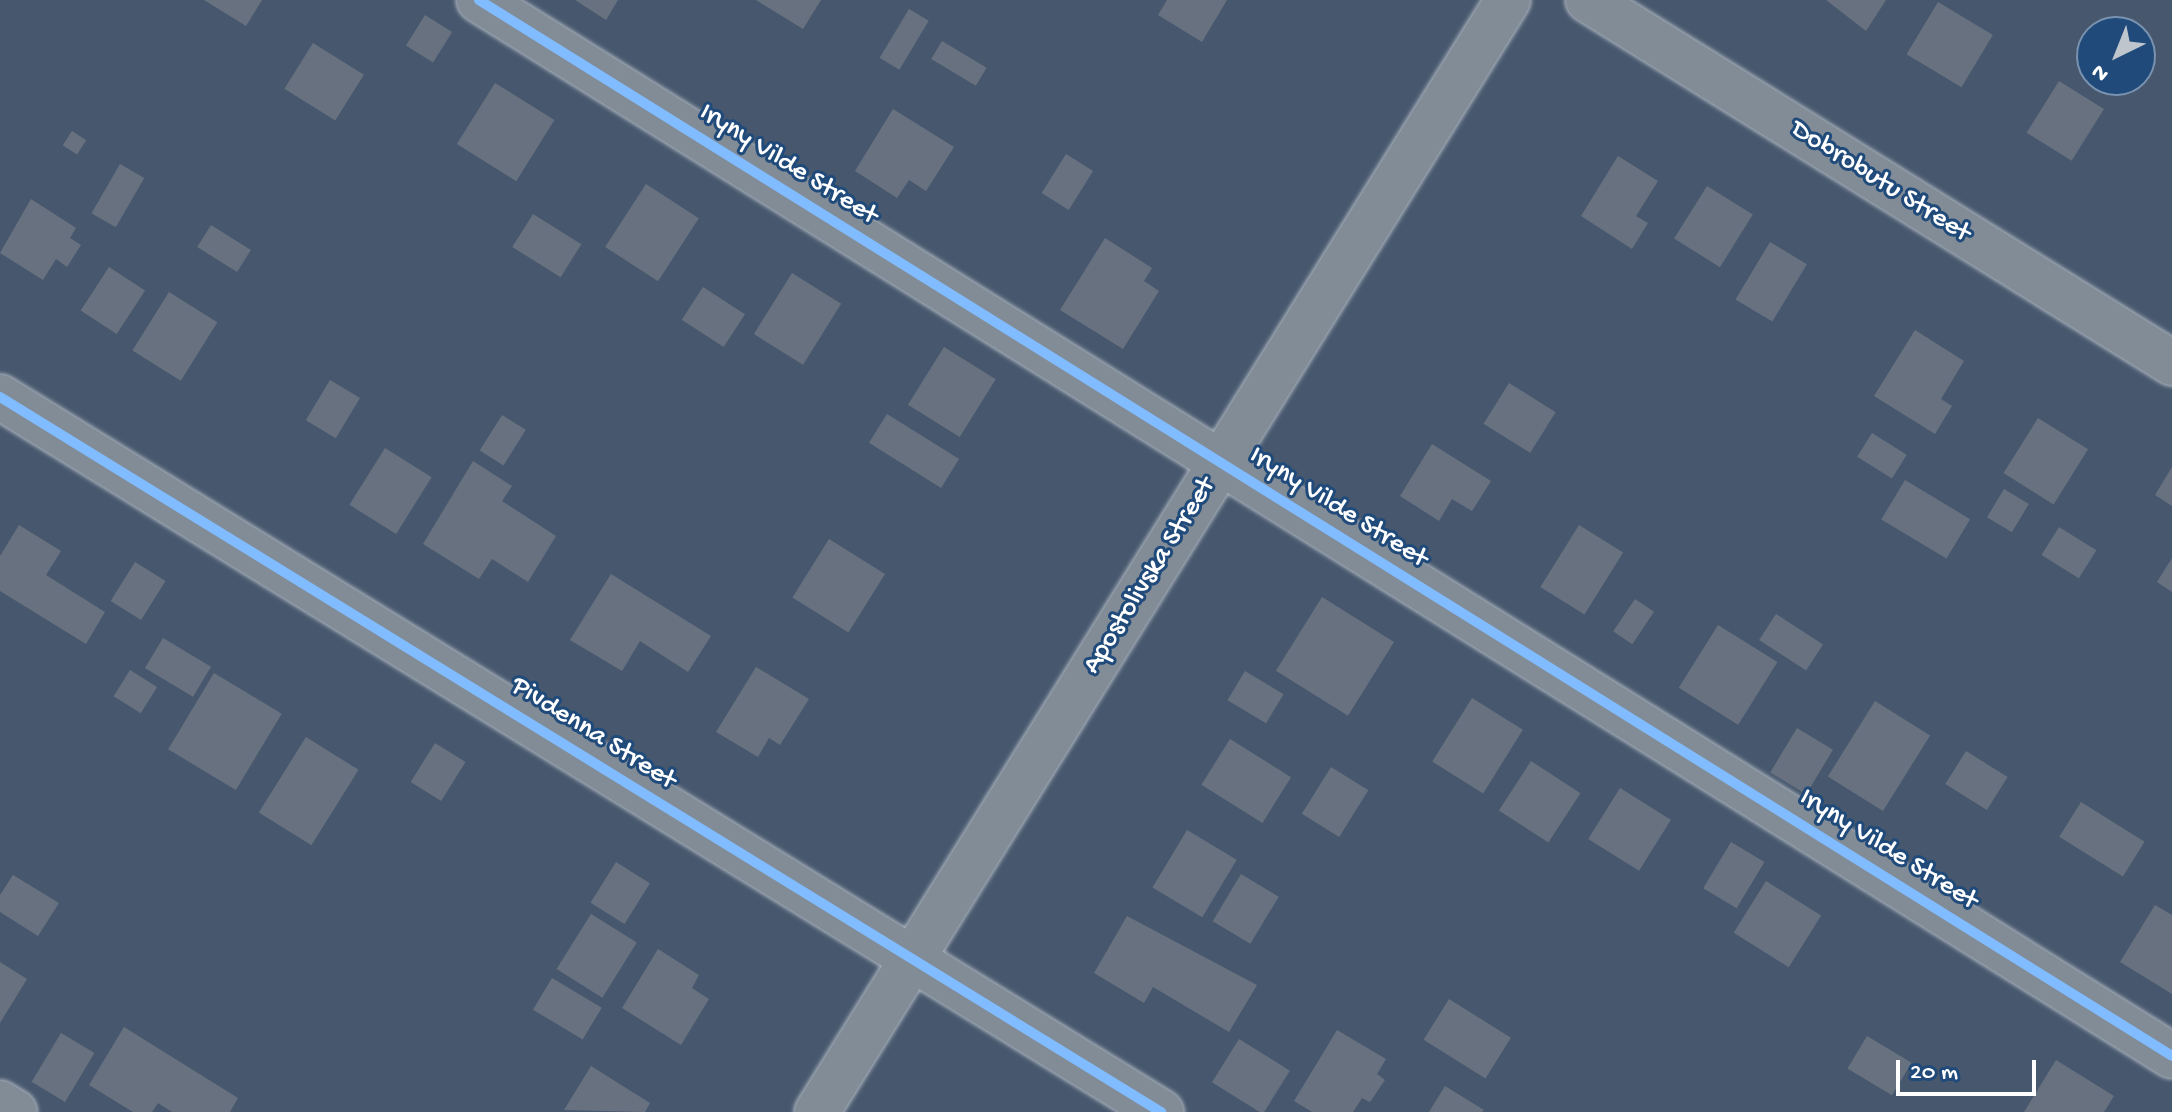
<!DOCTYPE html>
<html>
<head>
<meta charset="utf-8">
<style>
	body { margin:0 }
	#map { position:relative; width:2172px; height:1112px; overflow:hidden; background:#47586e; font-family:"Gochi Hand",sans-serif }
	div>[style] { position:absolute }
	.building>* { inset:0; background:#68717f; transform-origin:0 0 }
	.roads { filter:drop-shadow(0 0 2px #acb4be) drop-shadow(0 0 2px #acb4be) }
	.minor>* { height:44px; margin:-22px; padding:0 22px; transform-origin:22px; border-radius:22px; background:#828c97 }
	.tertiary>* { height:44px; margin:-22px; padding:0 22px; transform-origin:22px; border-radius:22px; background:#828c97 }
	.cycleway>* { height:10px; margin:-5px; padding:0 5px; transform-origin:5px; border-radius:5px; background:#80bcff }
	span { translate:-50% -50%; white-space:nowrap; text-align:center; line-height:1.15; -webkit-text-stroke:6px #1f4a7a; paint-order:stroke }
	.street-label { font-size:28px; color:#fff }
	.north { position:absolute; left:2076px; top:16px; width:80px; height:80px; box-sizing:border-box; background:#1f4a7a; border:2px solid #7992af; border-radius:50%; rotate:223deg; font-size:22px; font-weight:700; line-height:32px; text-align:center; color:#fff }
	.north::after { content:''; display:block; margin:auto; width:28px; height:36px; background:#bfc5cc; clip-path:polygon(50% 0,100% 100%,50% 72%,0 100%) }
	.scale { position:absolute; left:1896px; top:1060px; width:140px; height:36px; box-sizing:border-box; border:4px solid #fff; border-top:0; padding-left:10px; font-size:24px; line-height:28px; white-space:nowrap; color:#fff; -webkit-text-stroke:6px #1f4a7a; paint-order:stroke }
</style>
</head>
<body>
<div id="map">
	<div class="building">
		<div style="clip-path:polygon(204px 0,262px 0,246px 26px)"></div>
		<div style="clip-path:polygon(575px 0,618px 0,606px 20px)"></div>
		<div style="clip-path:polygon(756px 0,821px 0,803px 29px)"></div>
		<div style="clip-path:polygon(1167px 0,1227px 0,1202px 42px,1158px 15px)"></div>
		<div style="clip-path:polygon(1826px 0,1886px 0,1866px 31px)"></div>
		<div style="left:1938px;top:2px;width:64px;height:61px;rotate:31deg"></div>
		<div style="left:909px;top:9px;width:23px;height:57px;rotate:31deg"></div>
		<div style="left:425px;top:15px;width:32px;height:36px;rotate:32deg"></div>
		<div style="left:942px;top:41px;width:52px;height:21px;rotate:31deg"></div>
		<div style="left:313px;top:43px;width:60px;height:54px;rotate:32deg"></div>
		<div style="left:2059px;top:81px;width:53px;height:61px;rotate:32deg"></div>
		<div style="left:495px;top:83px;width:70px;height:72px;rotate:32deg"></div>
		<div style="clip-path:polygon(893px 109px,954px 147px,926px 191px,909px 180px,897px 198px,855px 171px)"></div>
		<div style="left:72px;top:131px;width:17px;height:17px;rotate:33deg"></div>
		<div style="left:1066px;top:154px;width:32px;height:46px;rotate:32deg"></div>
		<div style="clip-path:polygon(1618px 156px,1658px 181px,1636px 216px,1648px 223px,1632px 249px,1581px 216px)"></div>
		<div style="left:120px;top:164px;width:28px;height:57px;rotate:30deg"></div>
		<div style="left:646px;top:184px;width:63px;height:75px;rotate:33deg"></div>
		<div style="left:1707px;top:186px;width:54px;height:62px;rotate:32deg"></div>
		<div style="clip-path:polygon(31px 199px,76px 228px,70px 238px,81px 245px,67px 267px,56px 259px,43px 280px,0 253px)"></div>
		<div style="left:533px;top:214px;width:57px;height:39px;rotate:32deg"></div>
		<div style="left:211px;top:225px;width:47px;height:26px;rotate:32deg"></div>
		<div style="clip-path:polygon(1105px 238px,1152px 268px,1144px 281px,1159px 291px,1123px 349px,1060px 310px)"></div>
		<div style="left:1770px;top:242px;width:43px;height:67px;rotate:31deg"></div>
		<div style="left:109px;top:267px;width:43px;height:52px;rotate:33deg"></div>
		<div style="left:792px;top:273px;width:58px;height:72px;rotate:32deg"></div>
		<div style="left:703px;top:287px;width:50px;height:39px;rotate:33deg"></div>
		<div style="left:169px;top:292px;width:57px;height:69px;rotate:32deg"></div>
		<div style="clip-path:polygon(1915px 330px,1964px 361px,1941px 399px,1952px 406px,1935px 434px,1874px 396px)"></div>
		<div style="left:944px;top:347px;width:61px;height:68px;rotate:32deg"></div>
		<div style="left:330px;top:380px;width:35px;height:47px;rotate:31deg"></div>
		<div style="left:1509px;top:383px;width:55px;height:48px;rotate:32deg"></div>
		<div style="left:887px;top:414px;width:85px;height:34px;rotate:32deg"></div>
		<div style="left:502px;top:415px;width:28px;height:42px;rotate:32deg"></div>
		<div style="left:2038px;top:418px;width:59px;height:65px;rotate:32deg"></div>
		<div style="left:1872px;top:433px;width:41px;height:28px;rotate:32deg"></div>
		<div style="clip-path:polygon(1432px 444px,1491px 481px,1472px 511px,1452px 499px,1439px 521px,1400px 496px)"></div>
		<div style="left:385px;top:448px;width:55px;height:67px;rotate:32deg"></div>
		<div style="clip-path:polygon(473px 461px,512px 486px,502px 501px,556px 536px,528px 582px,492px 559px,479px 579px,423px 544px)"></div>
		<div style="clip-path:polygon(2172px 467px,2172px 506px,2155px 495px)"></div>
		<div style="left:1905px;top:480px;width:76px;height:46px;rotate:31deg"></div>
		<div style="left:2004px;top:489px;width:29px;height:33px;rotate:31deg"></div>
		<div style="clip-path:polygon(19px 525px,61px 551px,46px 575px,105px 612px,86px 644px,0 591px,0 556px)"></div>
		<div style="left:1579px;top:525px;width:52px;height:73px;rotate:32deg"></div>
		<div style="left:2059px;top:527px;width:44px;height:33px;rotate:32deg"></div>
		<div style="left:829px;top:539px;width:66px;height:69px;rotate:32deg"></div>
		<div style="clip-path:polygon(2172px 558px,2172px 592px,2157px 582px)"></div>
		<div style="left:135px;top:562px;width:36px;height:46px;rotate:32deg"></div>
		<div style="clip-path:polygon(611px 574px,711px 636px,688px 672px,640px 641px,622px 671px,570px 640px)"></div>
		<div style="left:1322px;top:597px;width:85px;height:87px;rotate:32deg"></div>
		<div style="left:1635px;top:599px;width:23px;height:39px;rotate:34deg"></div>
		<div style="left:1776px;top:614px;width:56px;height:31px;rotate:33deg"></div>
		<div style="left:1718px;top:625px;width:70px;height:74px;rotate:32deg"></div>
		<div style="left:163px;top:638px;width:56px;height:35px;rotate:31deg"></div>
		<div style="clip-path:polygon(756px 667px,809px 699px,780px 745px,769px 738px,758px 757px,716px 732px)"></div>
		<div style="left:130px;top:670px;width:32px;height:31px;rotate:32deg"></div>
		<div style="left:1245px;top:671px;width:45px;height:34px;rotate:31deg"></div>
		<div style="left:214px;top:673px;width:79px;height:89px;rotate:31deg"></div>
		<div style="left:1472px;top:698px;width:60px;height:75px;rotate:32deg"></div>
		<div style="left:1875px;top:701px;width:65px;height:89px;rotate:32deg"></div>
		<div style="left:1797px;top:728px;width:42px;height:52px;rotate:31deg"></div>
		<div style="left:306px;top:737px;width:62px;height:89px;rotate:32deg"></div>
		<div style="left:1230px;top:739px;width:72px;height:54px;rotate:32deg"></div>
		<div style="left:435px;top:743px;width:36px;height:46px;rotate:32deg"></div>
		<div style="left:1966px;top:751px;width:49px;height:39px;rotate:32deg"></div>
		<div style="left:1531px;top:761px;width:59px;height:59px;rotate:33deg"></div>
		<div style="left:1331px;top:767px;width:44px;height:55px;rotate:32deg"></div>
		<div style="left:1620px;top:788px;width:60px;height:60px;rotate:32deg"></div>
		<div style="left:2081px;top:802px;width:75px;height:41px;rotate:32deg"></div>
		<div style="left:1187px;top:830px;width:58px;height:67px;rotate:31deg"></div>
		<div style="left:1731px;top:842px;width:39px;height:54px;rotate:31deg"></div>
		<div style="left:616px;top:862px;width:40px;height:48px;rotate:32deg"></div>
		<div style="left:1241px;top:874px;width:44px;height:55px;rotate:31deg"></div>
		<div style="clip-path:polygon(13px 875px,59px 903px,38px 936px,0 912px,0 895px)"></div>
		<div style="left:1766px;top:881px;width:65px;height:61px;rotate:32deg"></div>
		<div style="clip-path:polygon(2155px 905px,2172px 915px,2172px 994px,2120px 962px)"></div>
		<div style="left:591px;top:914px;width:54px;height:65px;rotate:32deg"></div>
		<div style="clip-path:polygon(1127px 916px,1257px 985px,1229px 1032px,1153px 987px,1144px 1003px,1094px 973px)"></div>
		<div style="clip-path:polygon(658px 949px,699px 975px,692px 988px,709px 999px,681px 1045px,622px 1008px)"></div>
		<div style="clip-path:polygon(0 962px,27px 979px,0 1023px)"></div>
		<div style="left:552px;top:978px;width:58px;height:37px;rotate:31deg"></div>
		<div style="left:1449px;top:999px;width:73px;height:48px;rotate:32deg"></div>
		<div style="clip-path:polygon(124px 1027px,238px 1098px,230px 1112px,172px 1112px,158px 1103px,152px 1112px,133px 1112px,89px 1085px)"></div>
		<div style="clip-path:polygon(1337px 1030px,1386px 1059px,1377px 1074px,1385px 1080px,1370px 1102px,1362px 1098px,1353px 1112px,1312px 1112px,1294px 1101px)"></div>
		<div style="left:61px;top:1033px;width:39px;height:57px;rotate:31deg"></div>
		<div style="left:1867px;top:1036px;width:52px;height:38px;rotate:31deg"></div>
		<div style="left:1239px;top:1039px;width:60px;height:51px;rotate:32deg"></div>
		<div style="clip-path:polygon(2056px 1060px,2114px 1096px,2104px 1112px,2024px 1112px)"></div>
		<div style="clip-path:polygon(591px 1066px,650px 1103px,645px 1112px,564px 1110px)"></div>
		<div style="clip-path:polygon(1445px 1086px,1484px 1110px,1482px 1112px,1429px 1112px)"></div>
	</div>
	<div class="roads">
		<div class="minor">
			<div style="left:479px;top:0;width:1995px;rotate:31.95deg"></div>
			<div style="left:1588px;top:0;width:688px;rotate:31.86deg"></div>
			<div style="left:0;top:397px;width:1364px;rotate:31.63deg"></div>
			<div style="left:0;top:1103px;width:17px;rotate:31deg"></div>
		</div>
		<div class="tertiary">
			<div style="left:817px;top:1112px;width:1309px;rotate:-58.14deg"></div>
		</div>
	</div>
	<div class="cycleway">
		<div style="left:479px;top:0;width:1995px;rotate:31.95deg"></div>
		<div style="left:0;top:397px;width:1364px;rotate:31.63deg"></div>
	</div>
	<div class="street-label">
		<span style="left:788px;top:165px;rotate:32deg">Iryny Vilde Street</span>
		<span style="left:1880px;top:182px;rotate:32deg">Dobrobutu Street</span>
		<span style="left:1338px;top:508px;rotate:32deg">Iryny Vilde Street</span>
		<span style="left:1150px;top:576px;rotate:-58deg">Apostolivska Street</span>
		<span style="left:593px;top:734px;rotate:32deg">Pivdenna Street</span>
		<span style="left:1888px;top:850px;rotate:32deg">Iryny Vilde Street</span>
	</div>
	<div class="north">N</div>
	<div class="scale">20 m</div>
</div>
</body>
</html>
